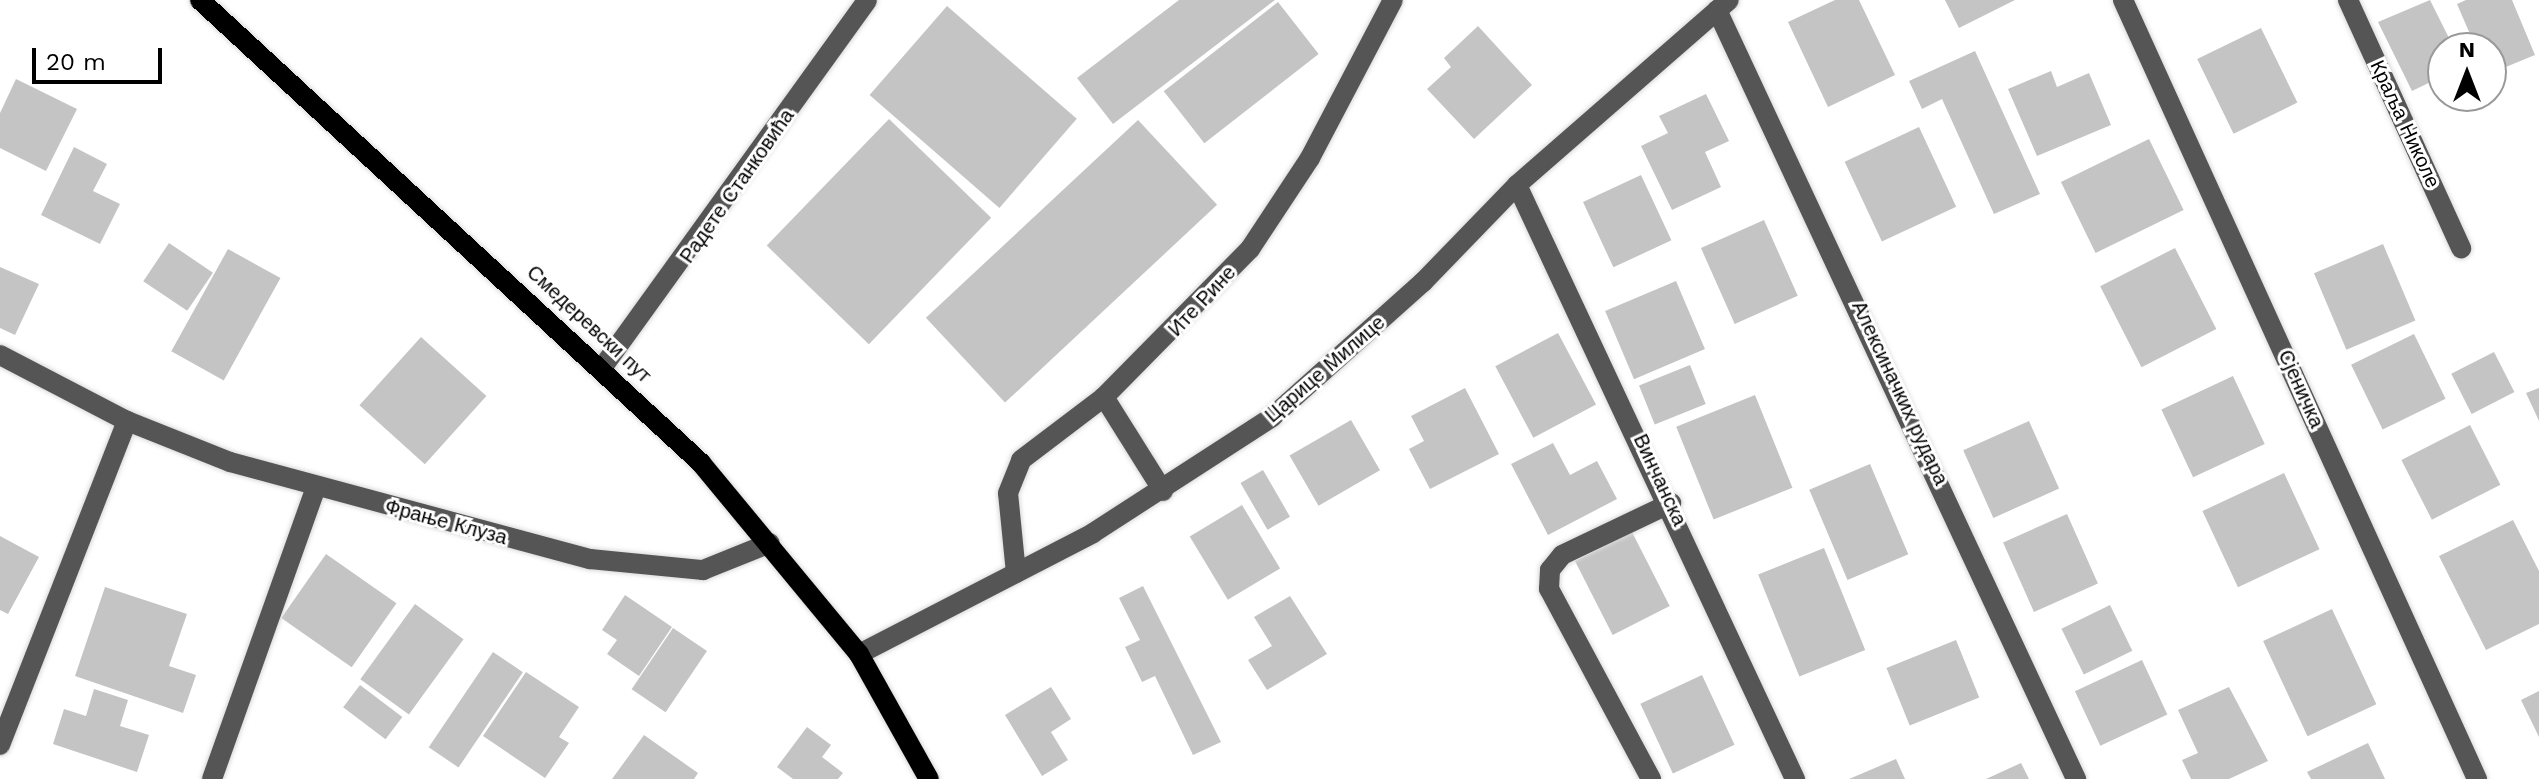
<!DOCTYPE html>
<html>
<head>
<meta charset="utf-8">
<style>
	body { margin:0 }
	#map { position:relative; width:2539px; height:779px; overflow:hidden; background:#fff; font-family:"Work Sans",sans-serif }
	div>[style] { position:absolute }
	.building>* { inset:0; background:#c4c4c4; transform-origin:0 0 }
	.roads { filter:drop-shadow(0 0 2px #dbdbdb) drop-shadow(0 0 2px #dbdbdb) }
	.minor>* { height:20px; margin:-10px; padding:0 10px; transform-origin:10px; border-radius:10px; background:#555 }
	.major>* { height:20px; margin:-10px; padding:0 10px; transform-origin:10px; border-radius:10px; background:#000 }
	span { translate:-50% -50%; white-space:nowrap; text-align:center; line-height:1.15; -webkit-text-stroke:6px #fff; paint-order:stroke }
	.street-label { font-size:20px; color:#000 }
	.north { position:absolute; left:2427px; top:32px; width:80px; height:80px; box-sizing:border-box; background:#fff; border:2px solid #999; border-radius:50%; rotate:0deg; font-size:22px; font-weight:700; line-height:32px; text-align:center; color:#000 }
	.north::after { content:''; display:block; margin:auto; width:28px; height:36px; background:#000; clip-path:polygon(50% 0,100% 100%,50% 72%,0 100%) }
	.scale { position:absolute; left:32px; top:48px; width:130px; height:36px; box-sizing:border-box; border:4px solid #000; border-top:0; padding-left:10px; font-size:24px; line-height:28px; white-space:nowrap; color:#000; -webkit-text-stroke:6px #fff; paint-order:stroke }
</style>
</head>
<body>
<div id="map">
	<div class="building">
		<div style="clip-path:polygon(1179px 0,1275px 0,1113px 124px,1077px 78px)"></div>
		<div style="clip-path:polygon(1835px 0,1859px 0,1895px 75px,1828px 107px,1788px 22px)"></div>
		<div style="clip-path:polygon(1945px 0,2015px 0,1959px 28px)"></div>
		<div style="clip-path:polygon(2430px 0,2454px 48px,2443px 48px,2443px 76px,2412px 91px,2378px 22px)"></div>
		<div style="clip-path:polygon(2466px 0,2512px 0,2535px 55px,2491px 73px,2491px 48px,2476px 48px,2457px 4px)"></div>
		<div style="left:1278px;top:2px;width:66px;height:145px;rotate:52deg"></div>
		<div style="left:947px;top:6px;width:172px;height:118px;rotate:41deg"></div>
		<div style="clip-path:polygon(1478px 26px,1532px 85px,1474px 139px,1427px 89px,1451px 67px,1444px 58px)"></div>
		<div style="left:2261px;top:28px;width:83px;height:71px;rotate:64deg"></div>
		<div style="clip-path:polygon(1975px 51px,2040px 194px,1994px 214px,1942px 99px,1922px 109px,1909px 81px)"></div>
		<div style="clip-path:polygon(2051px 71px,2057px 87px,2089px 73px,2111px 125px,2037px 156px,2008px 89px)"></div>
		<div style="clip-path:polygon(16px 79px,77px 109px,46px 171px,0 148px,0 113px)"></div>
		<div style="clip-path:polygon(1706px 94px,1729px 141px,1705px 152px,1721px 187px,1672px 210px,1641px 146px,1668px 133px,1659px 116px)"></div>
		<div style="left:889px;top:119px;width:142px;height:176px;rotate:44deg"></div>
		<div style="left:1138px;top:120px;width:116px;height:290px;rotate:47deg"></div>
		<div style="left:1919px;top:127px;width:88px;height:82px;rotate:65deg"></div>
		<div style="left:2149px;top:139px;width:79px;height:98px;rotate:64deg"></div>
		<div style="clip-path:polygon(74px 147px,107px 164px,93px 191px,120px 204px,100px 244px,41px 215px)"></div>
		<div style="left:1641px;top:175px;width:72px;height:64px;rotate:65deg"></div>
		<div style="left:1764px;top:220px;width:83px;height:69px;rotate:66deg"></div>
		<div style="left:169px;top:243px;width:53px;height:46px;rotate:34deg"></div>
		<div style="left:2383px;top:244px;width:83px;height:75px;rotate:67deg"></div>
		<div style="left:2175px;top:248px;width:91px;height:84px;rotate:63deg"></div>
		<div style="left:228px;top:249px;width:60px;height:117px;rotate:29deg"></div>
		<div style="clip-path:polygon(0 267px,39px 284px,15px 335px,0 328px)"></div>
		<div style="left:1676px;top:281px;width:74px;height:77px;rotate:67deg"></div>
		<div style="left:1558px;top:333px;width:81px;height:71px;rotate:62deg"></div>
		<div style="left:2414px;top:334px;width:72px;height:70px;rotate:64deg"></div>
		<div style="left:421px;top:337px;width:88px;height:92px;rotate:42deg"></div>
		<div style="left:2494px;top:352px;width:45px;height:48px;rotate:63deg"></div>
		<div style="left:1690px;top:365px;width:42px;height:55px;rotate:68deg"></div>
		<div style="left:2233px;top:376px;width:75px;height:79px;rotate:65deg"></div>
		<div style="clip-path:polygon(1465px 388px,1499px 454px,1430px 489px,1409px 449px,1424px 441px,1411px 416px)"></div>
		<div style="clip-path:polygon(2539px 388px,2539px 421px,2526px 393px)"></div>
		<div style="left:1755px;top:395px;width:100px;height:85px;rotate:68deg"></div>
		<div style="left:1351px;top:420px;width:58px;height:71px;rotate:60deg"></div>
		<div style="left:2029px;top:421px;width:74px;height:72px;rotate:66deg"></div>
		<div style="left:2470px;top:425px;width:67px;height:77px;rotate:63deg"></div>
		<div style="clip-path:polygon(1553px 443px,1570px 475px,1597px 461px,1617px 499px,1548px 535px,1511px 464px)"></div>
		<div style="left:1870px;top:464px;width:98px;height:66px;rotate:67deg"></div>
		<div style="left:1263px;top:470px;width:54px;height:26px;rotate:60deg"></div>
		<div style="left:2284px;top:473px;width:84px;height:90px;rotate:65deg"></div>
		<div style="left:1242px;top:505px;width:74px;height:61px;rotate:59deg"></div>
		<div style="left:2067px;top:514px;width:76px;height:70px;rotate:66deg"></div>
		<div style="clip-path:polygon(2513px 520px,2539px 571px,2539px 624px,2486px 650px,2439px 556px)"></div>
		<div style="left:1632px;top:532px;width:83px;height:64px;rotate:63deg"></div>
		<div style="clip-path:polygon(0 536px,39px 557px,8px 614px,0 610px)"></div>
		<div style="left:1824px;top:548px;width:110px;height:71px;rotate:68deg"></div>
		<div style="left:326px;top:554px;width:86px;height:78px;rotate:35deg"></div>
		<div style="clip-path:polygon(1143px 586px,1221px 742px,1193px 755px,1155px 676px,1142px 682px,1125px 647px,1140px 640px,1119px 598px)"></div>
		<div style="clip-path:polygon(105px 587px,187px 614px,169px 666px,196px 675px,183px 713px,75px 676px)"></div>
		<div style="clip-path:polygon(625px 595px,672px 627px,639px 676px,607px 654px,617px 640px,602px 630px)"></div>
		<div style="clip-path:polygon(1290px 596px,1327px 654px,1267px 690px,1248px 660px,1272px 646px,1254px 617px)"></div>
		<div style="left:415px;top:604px;width:60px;height:93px;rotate:36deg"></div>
		<div style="left:2110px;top:605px;width:51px;height:54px;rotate:64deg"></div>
		<div style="left:2332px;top:609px;width:105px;height:76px;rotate:65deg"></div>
		<div style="left:673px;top:628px;width:41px;height:74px;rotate:34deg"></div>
		<div style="left:1956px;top:640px;width:62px;height:75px;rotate:68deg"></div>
		<div style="left:493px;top:652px;width:36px;height:115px;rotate:34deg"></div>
		<div style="left:2142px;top:660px;width:60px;height:74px;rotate:65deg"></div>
		<div style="clip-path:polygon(526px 672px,579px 707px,559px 737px,569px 743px,545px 778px,483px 736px)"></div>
		<div style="left:1702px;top:675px;width:77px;height:68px;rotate:65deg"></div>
		<div style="left:360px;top:685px;width:53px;height:28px;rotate:37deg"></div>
		<div style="clip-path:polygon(1051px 687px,1071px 719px,1051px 732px,1068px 760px,1042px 776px,1005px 715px)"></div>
		<div style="clip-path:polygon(2229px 687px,2268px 761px,2229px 779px,2191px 779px,2182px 760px,2198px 753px,2178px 710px)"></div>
		<div style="clip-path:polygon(94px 689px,128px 700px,120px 726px,149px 735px,137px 772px,53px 744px,64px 709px,86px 716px)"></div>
		<div style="clip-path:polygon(2539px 691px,2539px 737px,2521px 700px)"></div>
		<div style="clip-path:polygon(807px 727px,831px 745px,822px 757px,843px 773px,838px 779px,793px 779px,777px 767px)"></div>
		<div style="clip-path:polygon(644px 735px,698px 773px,694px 779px,612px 779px)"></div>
		<div style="clip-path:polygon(2368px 743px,2385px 779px,2311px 779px,2307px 772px)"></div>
		<div style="clip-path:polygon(1896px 759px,1905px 779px,1849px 779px)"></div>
		<div style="clip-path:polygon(2021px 763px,2029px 779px,1986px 779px)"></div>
	</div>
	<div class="roads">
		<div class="minor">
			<div style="left:2123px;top:0;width:856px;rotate:65.56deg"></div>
			<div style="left:2348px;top:0;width:273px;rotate:65.5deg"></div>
			<div style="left:1717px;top:10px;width:849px;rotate:64.97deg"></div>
			<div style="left:1517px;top:185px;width:656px;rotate:64.92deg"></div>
			<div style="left:0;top:355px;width:143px;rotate:27.5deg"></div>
			<div style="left:127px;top:421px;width:111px;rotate:21.7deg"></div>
			<div style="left:230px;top:462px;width:373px;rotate:15.1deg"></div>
			<div style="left:590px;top:559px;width:114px;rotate:5.6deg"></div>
			<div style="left:703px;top:570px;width:72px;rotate:-21.9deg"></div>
			<div style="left:602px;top:368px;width:453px;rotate:-54.2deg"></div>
			<div style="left:1104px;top:397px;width:111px;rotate:57.9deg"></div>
			<div style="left:1016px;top:573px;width:80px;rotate:-95.7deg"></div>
			<div style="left:1008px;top:493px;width:35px;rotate:-68deg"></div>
			<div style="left:1021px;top:460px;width:104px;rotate:-37.2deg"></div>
			<div style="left:1104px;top:397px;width:208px;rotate:-45.4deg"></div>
			<div style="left:1250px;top:249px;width:109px;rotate:-56.6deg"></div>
			<div style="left:1310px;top:158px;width:178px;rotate:-62.3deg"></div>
			<div style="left:859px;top:654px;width:263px;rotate:-27.3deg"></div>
			<div style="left:1093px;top:533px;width:213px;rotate:-32.9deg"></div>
			<div style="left:1272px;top:417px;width:203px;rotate:-41.8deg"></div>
			<div style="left:1423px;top:282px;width:135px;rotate:-45.9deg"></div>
			<div style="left:1517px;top:185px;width:281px;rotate:-41.1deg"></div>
			<div style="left:0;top:745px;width:348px;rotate:-68.6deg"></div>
			<div style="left:212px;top:779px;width:310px;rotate:-70.4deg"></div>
			<div style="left:1651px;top:779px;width:216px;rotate:-118.2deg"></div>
			<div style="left:1549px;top:589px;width:19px;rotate:-87deg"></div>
			<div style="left:1550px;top:570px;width:19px;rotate:-51deg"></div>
			<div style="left:1562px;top:555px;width:121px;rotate:-25.5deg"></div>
		</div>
		<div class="major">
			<div style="left:200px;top:0;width:682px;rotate:42.74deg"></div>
			<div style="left:701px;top:463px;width:248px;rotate:50.4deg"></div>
			<div style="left:859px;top:654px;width:143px;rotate:60.8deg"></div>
		</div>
	</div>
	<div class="street-label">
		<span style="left:2405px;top:124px;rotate:65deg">Краља Николе</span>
		<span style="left:737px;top:186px;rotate:-55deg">Радете Станковића</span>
		<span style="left:1202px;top:301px;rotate:-47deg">Ите Рине</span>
		<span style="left:589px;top:324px;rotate:43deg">Смедеревски пут</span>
		<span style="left:1325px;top:369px;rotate:-41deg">Царице Милице</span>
		<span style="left:2301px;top:389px;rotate:66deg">Сјеничка</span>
		<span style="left:1900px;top:393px;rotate:65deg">Алексиначких рудара</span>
		<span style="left:1660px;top:480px;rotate:65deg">Винчанска</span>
		<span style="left:446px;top:522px;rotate:15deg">Фрање Клуза</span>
	</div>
	<div class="north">N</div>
	<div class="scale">20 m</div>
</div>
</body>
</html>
